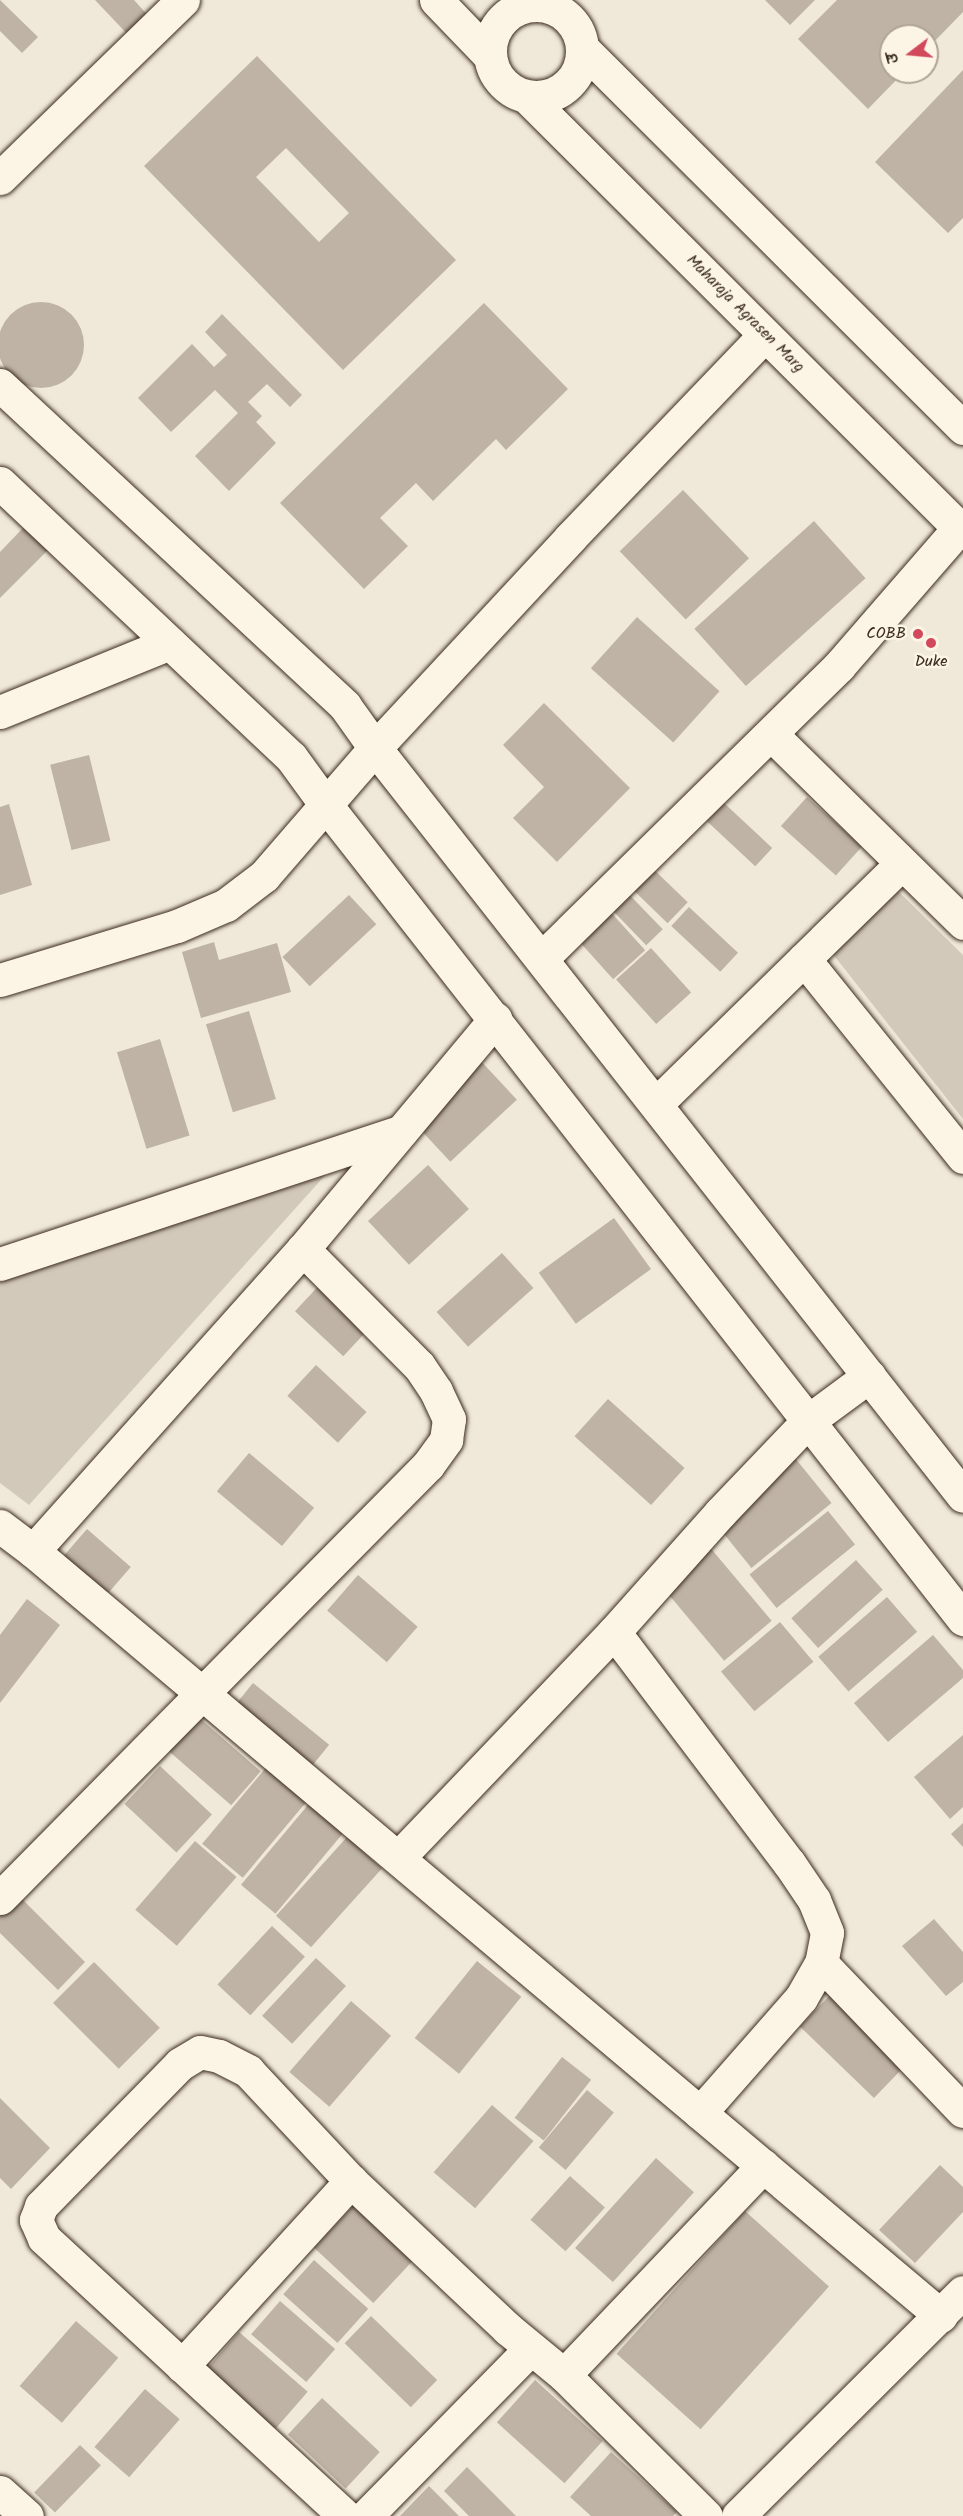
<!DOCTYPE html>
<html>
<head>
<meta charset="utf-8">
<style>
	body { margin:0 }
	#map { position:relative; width:963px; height:2516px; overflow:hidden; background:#f0e9d9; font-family:Kalam,"Playpen Sans Deva",sans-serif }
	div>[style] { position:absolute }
	.green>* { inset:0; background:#d2c9ba }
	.building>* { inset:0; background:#beb3a4; transform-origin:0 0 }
	.round { border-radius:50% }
	.roads { filter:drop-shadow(0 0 2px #3b2a1e) drop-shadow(0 0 2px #3b2a1e) }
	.minor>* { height:33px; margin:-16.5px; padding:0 16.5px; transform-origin:16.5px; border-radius:16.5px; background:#fcf5e5 }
	.minor>.ring { margin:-16.5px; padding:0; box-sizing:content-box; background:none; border:33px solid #fcf5e5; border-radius:50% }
	.dots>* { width:16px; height:16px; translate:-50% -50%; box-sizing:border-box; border:3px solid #fcf5e5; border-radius:50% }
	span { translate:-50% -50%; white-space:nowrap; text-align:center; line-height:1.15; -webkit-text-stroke:5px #fcf5e5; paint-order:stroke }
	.street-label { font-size:16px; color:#3b2a1e }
	.poi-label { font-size:16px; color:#3b2a1e }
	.right { translate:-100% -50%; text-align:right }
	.north { position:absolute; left:879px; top:24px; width:60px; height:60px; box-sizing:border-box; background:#fcf5e5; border:2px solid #afa495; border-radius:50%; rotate:254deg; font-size:16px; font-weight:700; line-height:24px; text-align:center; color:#3b2a1e }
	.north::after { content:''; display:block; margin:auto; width:21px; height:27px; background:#d1495b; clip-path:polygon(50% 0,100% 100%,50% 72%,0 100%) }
</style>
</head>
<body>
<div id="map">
	<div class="green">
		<div style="clip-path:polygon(897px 890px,963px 955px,963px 1119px,832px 953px)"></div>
		<div style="clip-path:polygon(364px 1132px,29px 1505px,0 1483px,0 1263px)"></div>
	</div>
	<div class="building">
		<div style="clip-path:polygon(0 0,38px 37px,22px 53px,0 31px)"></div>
		<div style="clip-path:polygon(95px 0,134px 0,152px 20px,132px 39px)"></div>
		<div style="clip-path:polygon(765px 0,815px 0,790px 25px)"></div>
		<div style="clip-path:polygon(837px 0,963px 0,963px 12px,927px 49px,927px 36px,891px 36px,891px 72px,904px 72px,868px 109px,798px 39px)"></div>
		<div style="clip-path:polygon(evenodd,257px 56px,456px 260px,343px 370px,144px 166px,257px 56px,286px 148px,349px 213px,319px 242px,256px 177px,286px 148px)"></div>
		<div style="clip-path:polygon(963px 70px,963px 218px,948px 233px,875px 162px)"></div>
		<div class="round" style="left:-2px;top:302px;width:86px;height:86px"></div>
		<div style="clip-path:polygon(484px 303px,568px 389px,506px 450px,496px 439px,433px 501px,416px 483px,380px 518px,408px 546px,364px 589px,280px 503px)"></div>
		<div style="clip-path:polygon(222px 314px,302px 395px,290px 407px,267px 384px,248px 402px,262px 416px,256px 422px,276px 443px,229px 491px,195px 456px,238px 413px,215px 390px,171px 432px,138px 398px,192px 344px,214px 367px,227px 355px,205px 332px)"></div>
		<div style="left:683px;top:490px;width:95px;height:88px;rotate:46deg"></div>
		<div style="left:814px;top:521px;width:77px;height:161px;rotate:48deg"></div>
		<div style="clip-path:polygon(24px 527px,48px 550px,0 598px,0 552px)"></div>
		<div style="left:637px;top:617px;width:111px;height:69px;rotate:42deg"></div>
		<div style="clip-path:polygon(544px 703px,630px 788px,557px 862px,513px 818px,544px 787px,503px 745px)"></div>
		<div style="left:89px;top:755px;width:88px;height:40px;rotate:76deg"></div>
		<div style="left:807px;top:797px;width:74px;height:39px;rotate:42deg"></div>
		<div style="left:724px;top:803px;width:66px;height:25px;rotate:43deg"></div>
		<div style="clip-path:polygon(9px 804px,32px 885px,0 895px,0 807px)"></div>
		<div style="left:646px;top:862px;width:58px;height:29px;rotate:44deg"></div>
		<div style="left:619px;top:884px;width:63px;height:23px;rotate:46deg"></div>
		<div style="left:349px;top:895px;width:40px;height:91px;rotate:47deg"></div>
		<div style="left:689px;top:907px;width:67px;height:26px;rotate:43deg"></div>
		<div style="left:607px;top:908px;width:57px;height:43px;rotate:48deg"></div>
		<div style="clip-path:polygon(214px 942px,219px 960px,277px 943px,291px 992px,201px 1018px,182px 952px)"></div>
		<div style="left:651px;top:948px;width:60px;height:47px;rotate:48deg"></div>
		<div style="left:249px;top:1011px;width:92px;height:45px;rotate:73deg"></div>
		<div style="left:160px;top:1039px;width:101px;height:45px;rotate:73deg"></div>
		<div style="left:478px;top:1058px;width:57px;height:91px;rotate:47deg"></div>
		<div style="left:428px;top:1165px;width:60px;height:82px;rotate:47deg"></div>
		<div style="left:614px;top:1218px;width:63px;height:93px;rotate:54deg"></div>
		<div style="left:502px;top:1253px;width:47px;height:88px;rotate:48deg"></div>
		<div style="left:325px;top:1279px;width:66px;height:44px;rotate:43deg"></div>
		<div style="left:316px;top:1365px;width:69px;height:42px;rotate:43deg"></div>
		<div style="left:608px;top:1399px;width:103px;height:50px;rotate:42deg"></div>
		<div style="left:249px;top:1453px;width:85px;height:50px;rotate:40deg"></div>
		<div style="left:795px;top:1458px;width:58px;height:103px;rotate:51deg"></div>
		<div style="left:828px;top:1511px;width:43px;height:101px;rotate:51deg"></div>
		<div style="left:87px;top:1529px;width:58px;height:41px;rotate:41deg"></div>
		<div style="left:708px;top:1545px;width:99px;height:62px;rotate:50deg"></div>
		<div style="left:856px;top:1560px;width:40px;height:87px;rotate:48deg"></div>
		<div style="left:358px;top:1575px;width:79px;height:47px;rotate:41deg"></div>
		<div style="left:887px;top:1597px;width:46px;height:91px;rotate:49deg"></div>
		<div style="clip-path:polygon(27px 1599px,60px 1625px,0 1703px,0 1635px)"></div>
		<div style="left:780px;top:1622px;width:52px;height:77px;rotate:50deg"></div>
		<div style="clip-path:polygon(933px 1635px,963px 1670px,963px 1678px,888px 1742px,854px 1703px)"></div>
		<div style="left:253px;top:1683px;width:98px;height:36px;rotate:39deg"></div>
		<div style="left:189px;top:1709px;width:95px;height:45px;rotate:41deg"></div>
		<div style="clip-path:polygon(963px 1735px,963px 1807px,950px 1819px,914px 1777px)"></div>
		<div style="left:269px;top:1764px;width:53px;height:104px;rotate:40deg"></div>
		<div style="left:160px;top:1766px;width:71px;height:52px;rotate:43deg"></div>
		<div style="left:313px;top:1799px;width:45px;height:112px;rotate:40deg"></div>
		<div style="clip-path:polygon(963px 1823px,963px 1847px,951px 1834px)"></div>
		<div style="left:347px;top:1837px;width:47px;height:106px;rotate:42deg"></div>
		<div style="left:195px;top:1841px;width:55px;height:91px;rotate:41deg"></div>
		<div style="clip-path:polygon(19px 1896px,85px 1962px,58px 1990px,0 1933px,0 1916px)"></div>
		<div style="clip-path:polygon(934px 1919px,963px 1952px,963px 1982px,946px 1996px,902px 1946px)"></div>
		<div style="left:272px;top:1926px;width:45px;height:80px;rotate:43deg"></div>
		<div style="left:316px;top:1958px;width:41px;height:79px;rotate:43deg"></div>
		<div style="left:477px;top:1961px;width:57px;height:99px;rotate:39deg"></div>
		<div style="left:94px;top:1962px;width:93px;height:58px;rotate:45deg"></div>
		<div style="left:836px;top:1989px;width:103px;height:52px;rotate:44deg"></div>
		<div style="left:351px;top:2001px;width:53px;height:94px;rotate:41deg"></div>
		<div style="left:562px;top:2057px;width:37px;height:77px;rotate:38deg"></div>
		<div style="left:587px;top:2090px;width:35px;height:75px;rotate:40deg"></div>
		<div style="clip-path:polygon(0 2098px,50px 2148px,11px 2189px,0 2178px)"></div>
		<div style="left:492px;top:2105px;width:55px;height:89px;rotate:41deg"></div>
		<div style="left:656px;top:2158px;width:51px;height:121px;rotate:42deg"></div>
		<div style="clip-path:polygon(940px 2165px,963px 2187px,963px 2212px,915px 2263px,879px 2230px)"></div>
		<div style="left:570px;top:2176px;width:47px;height:59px;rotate:42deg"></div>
		<div style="left:353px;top:2206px;width:81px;height:57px;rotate:43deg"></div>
		<div style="left:745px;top:2211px;width:113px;height:192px;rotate:42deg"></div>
		<div style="left:314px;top:2260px;width:73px;height:46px;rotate:42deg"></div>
		<div style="left:280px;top:2301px;width:73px;height:44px;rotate:41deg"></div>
		<div style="left:371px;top:2316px;width:92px;height:38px;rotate:44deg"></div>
		<div style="left:76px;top:2321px;width:56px;height:86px;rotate:41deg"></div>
		<div style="left:239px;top:2332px;width:91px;height:49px;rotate:41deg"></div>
		<div style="left:535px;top:2380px;width:91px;height:57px;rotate:42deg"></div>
		<div style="left:145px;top:2389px;width:46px;height:77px;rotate:41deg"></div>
		<div style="left:322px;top:2398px;width:79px;height:50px;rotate:43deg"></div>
		<div style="left:80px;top:2445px;width:29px;height:66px;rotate:44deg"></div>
		<div style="clip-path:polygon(611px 2452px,677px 2512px,673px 2516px,591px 2516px,570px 2497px)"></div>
		<div style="clip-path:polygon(467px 2467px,516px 2516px,469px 2516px,444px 2491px)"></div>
		<div style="clip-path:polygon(429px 2486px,459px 2516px,400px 2516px)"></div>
	</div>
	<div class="roads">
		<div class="minor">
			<div style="left:436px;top:0;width:76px;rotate:46.1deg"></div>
			<div class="ring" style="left:490px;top:5px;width:59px;height:59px"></div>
			<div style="left:582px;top:48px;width:538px;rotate:44.92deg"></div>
			<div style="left:527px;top:97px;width:616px;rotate:44.93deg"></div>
			<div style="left:0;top:178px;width:255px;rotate:-44.2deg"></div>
			<div style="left:0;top:385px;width:471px;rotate:42.9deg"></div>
			<div style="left:345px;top:706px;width:52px;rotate:54.5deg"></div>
			<div style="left:375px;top:748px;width:951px;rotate:51.83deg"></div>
			<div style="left:0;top:483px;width:400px;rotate:43.3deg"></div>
			<div style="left:291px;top:757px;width:59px;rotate:53.9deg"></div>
			<div style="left:326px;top:805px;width:1034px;rotate:51.95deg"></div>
			<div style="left:0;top:712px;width:183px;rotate:-22.1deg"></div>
			<div style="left:772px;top:735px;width:268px;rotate:44.5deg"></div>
			<div style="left:542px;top:958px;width:417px;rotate:-44.5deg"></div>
			<div style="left:839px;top:666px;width:183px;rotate:-49deg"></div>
			<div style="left:804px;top:959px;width:254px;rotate:51.2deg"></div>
			<div style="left:0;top:980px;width:185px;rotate:-17deg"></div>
			<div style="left:177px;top:926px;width:53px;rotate:-23.2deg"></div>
			<div style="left:226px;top:905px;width:48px;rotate:-37.3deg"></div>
			<div style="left:264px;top:876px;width:169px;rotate:-49.1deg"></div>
			<div style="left:375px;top:748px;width:287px;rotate:-47.1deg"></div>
			<div style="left:570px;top:538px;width:281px;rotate:-46.2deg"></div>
			<div style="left:656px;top:1104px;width:344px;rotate:-44.4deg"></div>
			<div style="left:0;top:1264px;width:422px;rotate:-18.3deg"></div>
			<div style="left:0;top:1526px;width:41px;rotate:37.1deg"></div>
			<div style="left:33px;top:1551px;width:1187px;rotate:40.11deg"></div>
			<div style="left:33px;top:1551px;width:405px;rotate:-48.2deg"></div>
			<div style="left:303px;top:1249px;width:300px;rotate:-50.1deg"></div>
			<div style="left:614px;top:1632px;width:290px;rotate:52.9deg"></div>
			<div style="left:789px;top:1863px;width:45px;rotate:56deg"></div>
			<div style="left:814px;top:1900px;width:35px;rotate:68deg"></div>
			<div style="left:827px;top:1933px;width:31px;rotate:101deg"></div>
			<div style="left:821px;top:1963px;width:40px;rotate:119.7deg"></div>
			<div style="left:801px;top:1998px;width:153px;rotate:131.3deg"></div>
			<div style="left:398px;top:1858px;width:313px;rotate:-46.3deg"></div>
			<div style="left:614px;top:1632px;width:159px;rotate:-48.3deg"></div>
			<div style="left:720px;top:1513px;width:127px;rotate:-46.3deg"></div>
			<div style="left:808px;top:1421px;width:76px;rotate:-36.4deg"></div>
			<div style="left:0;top:1898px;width:609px;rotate:-45.33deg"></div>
			<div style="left:428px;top:1465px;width:31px;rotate:-54deg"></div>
			<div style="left:446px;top:1440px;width:21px;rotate:-82deg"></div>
			<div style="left:449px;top:1419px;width:31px;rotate:-115deg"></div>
			<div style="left:436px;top:1391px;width:30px;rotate:-124deg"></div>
			<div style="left:419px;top:1366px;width:165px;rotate:-134.8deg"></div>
			<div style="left:821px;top:1963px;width:205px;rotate:46.2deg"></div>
			<div style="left:182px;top:2366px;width:251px;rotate:-47.6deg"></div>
			<div style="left:564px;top:2375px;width:289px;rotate:-46.4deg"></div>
			<div style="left:0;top:2492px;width:36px;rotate:42deg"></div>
			<div style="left:345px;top:2516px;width:410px;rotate:-137.3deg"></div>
			<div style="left:44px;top:2238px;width:20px;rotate:-114deg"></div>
			<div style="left:36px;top:2220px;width:15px;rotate:-70deg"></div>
			<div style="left:41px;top:2206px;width:199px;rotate:-45.6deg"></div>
			<div style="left:180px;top:2064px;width:23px;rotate:-31deg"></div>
			<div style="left:200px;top:2052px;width:19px;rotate:12deg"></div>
			<div style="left:219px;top:2056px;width:33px;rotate:27deg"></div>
			<div style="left:248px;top:2071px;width:151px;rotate:46.9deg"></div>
			<div style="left:351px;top:2181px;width:216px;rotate:43.3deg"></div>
			<div style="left:508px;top:2329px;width:72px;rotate:39.4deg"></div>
			<div style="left:564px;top:2375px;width:200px;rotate:44.8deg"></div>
			<div style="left:366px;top:2516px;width:234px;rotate:-45.5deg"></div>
			<div style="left:738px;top:2516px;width:317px;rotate:-44.9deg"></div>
		</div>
	</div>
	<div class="dots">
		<div style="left:918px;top:634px;background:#d1495b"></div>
		<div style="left:931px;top:643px;background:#d1495b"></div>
	</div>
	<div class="street-label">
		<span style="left:745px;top:314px;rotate:45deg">Maharaja Agrasen Marg</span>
	</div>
	<div class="poi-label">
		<span class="right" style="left:906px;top:634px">COBB</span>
		<span style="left:931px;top:662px">Duke</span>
	</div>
	<div class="north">उ</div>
</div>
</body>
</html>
